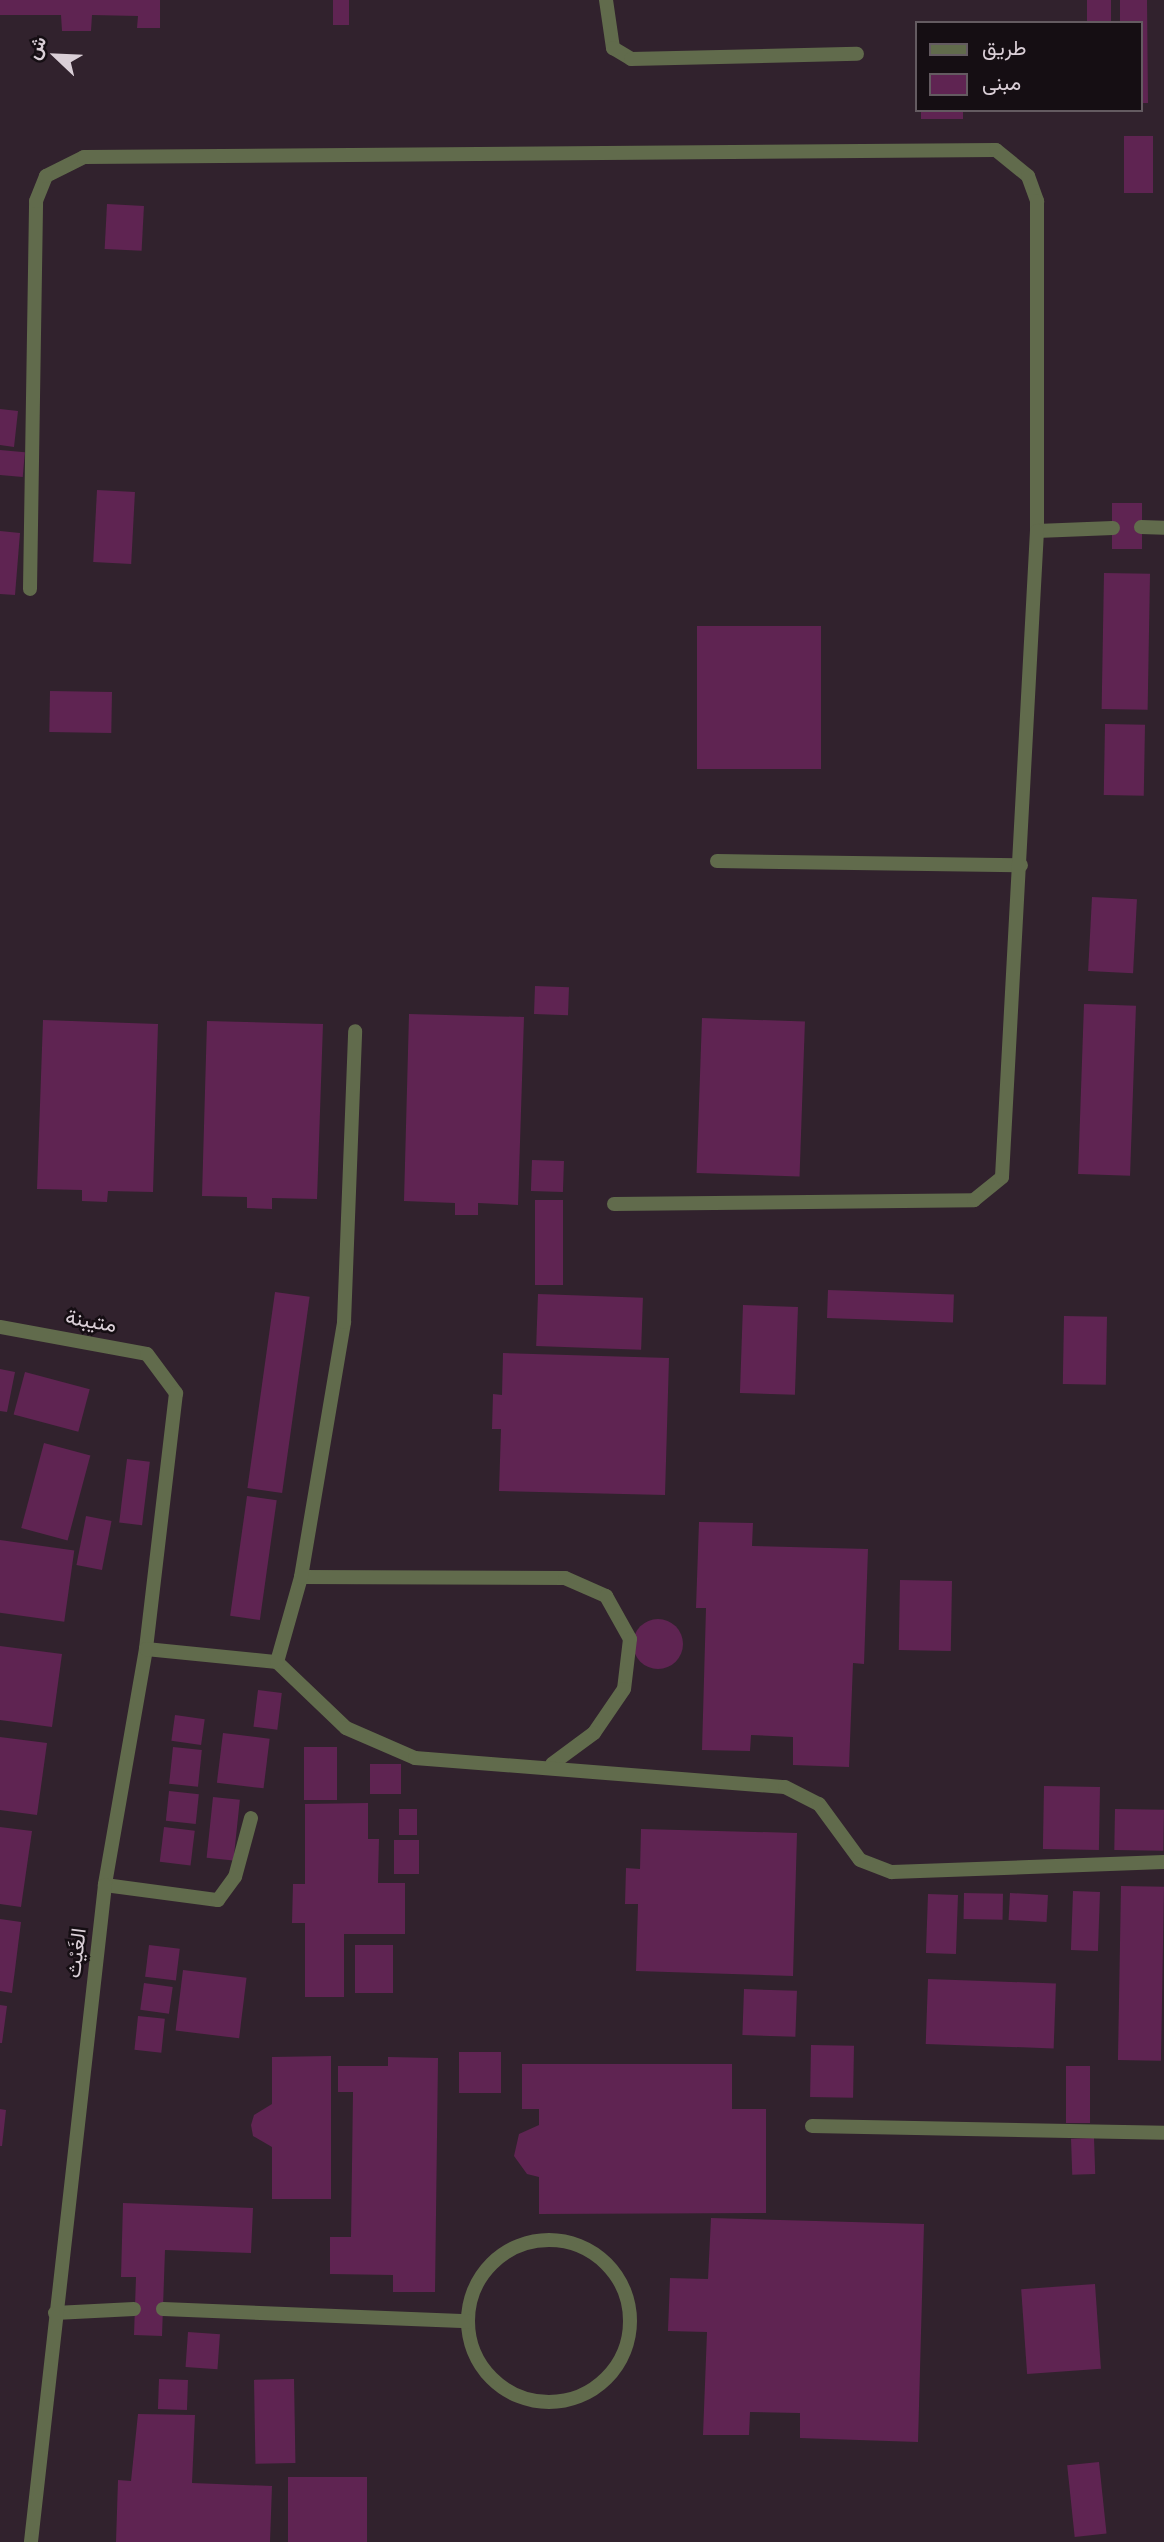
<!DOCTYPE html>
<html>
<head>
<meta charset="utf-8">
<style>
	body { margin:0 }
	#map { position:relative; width:1164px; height:2542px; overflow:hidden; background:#31222d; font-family:"Space Grotesk",Vazirmatn,sans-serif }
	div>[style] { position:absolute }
	.building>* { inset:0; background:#5f2452; transform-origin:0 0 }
	.round { border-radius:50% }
	.lane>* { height:14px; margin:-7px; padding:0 7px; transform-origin:7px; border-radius:7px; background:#616b4c }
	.lane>.ring { margin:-7px; padding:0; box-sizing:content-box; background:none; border:14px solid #616b4c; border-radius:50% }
	.street>* { height:14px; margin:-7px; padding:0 7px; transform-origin:7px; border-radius:7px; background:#616b4c }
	span { translate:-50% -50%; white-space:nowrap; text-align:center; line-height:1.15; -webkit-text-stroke:5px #150e13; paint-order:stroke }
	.street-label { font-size:21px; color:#dacfd7 }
	.legend { position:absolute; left:915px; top:21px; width:228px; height:91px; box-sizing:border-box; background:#150e13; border:2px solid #645b61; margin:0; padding:9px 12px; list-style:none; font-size:21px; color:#dacfd7 }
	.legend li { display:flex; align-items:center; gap:14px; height:35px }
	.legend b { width:35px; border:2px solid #645b61 }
	.north { position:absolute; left:21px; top:21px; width:70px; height:70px; -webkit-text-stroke:5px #150e13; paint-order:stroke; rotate:293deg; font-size:19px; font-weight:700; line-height:28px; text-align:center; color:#dacfd7 }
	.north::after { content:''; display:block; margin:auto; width:24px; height:32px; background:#dacfd7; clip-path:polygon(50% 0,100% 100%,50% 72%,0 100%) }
</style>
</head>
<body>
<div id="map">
	<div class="building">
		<div style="clip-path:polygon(0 0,160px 0,160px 28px,137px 28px,138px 16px,92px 15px,91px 31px,62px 31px,61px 15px,0 15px)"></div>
		<div style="left:333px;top:0;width:16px;height:25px"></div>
		<div style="left:1087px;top:0;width:24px;height:23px"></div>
		<div style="clip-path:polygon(1120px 0,1147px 0,1148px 103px,1141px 103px,1141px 23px,1120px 23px)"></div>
		<div style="left:921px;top:110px;width:42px;height:9px"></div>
		<div style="left:1124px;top:136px;width:29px;height:57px"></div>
		<div style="left:107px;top:204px;width:37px;height:45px;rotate:3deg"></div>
		<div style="clip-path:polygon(0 409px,18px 411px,14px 447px,0 445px)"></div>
		<div style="left:0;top:450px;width:25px;height:25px;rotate:5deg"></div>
		<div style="left:97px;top:490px;width:38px;height:72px;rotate:3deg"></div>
		<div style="left:1112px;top:503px;width:30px;height:46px"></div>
		<div style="clip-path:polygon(0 531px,20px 533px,15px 595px,0 594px)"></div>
		<div style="left:1104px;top:573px;width:46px;height:136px;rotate:1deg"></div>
		<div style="left:821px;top:626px;width:143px;height:124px;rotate:90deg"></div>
		<div style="left:50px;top:691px;width:62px;height:41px;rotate:1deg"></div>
		<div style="left:1105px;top:724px;width:40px;height:71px;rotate:1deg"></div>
		<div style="left:1092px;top:897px;width:45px;height:74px;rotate:3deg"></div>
		<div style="left:535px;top:986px;width:34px;height:28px;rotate:2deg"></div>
		<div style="left:1084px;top:1004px;width:52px;height:170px;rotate:2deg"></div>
		<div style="clip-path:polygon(409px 1014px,524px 1017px,518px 1205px,478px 1203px,478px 1215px,455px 1215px,455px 1203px,404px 1201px)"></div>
		<div style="left:702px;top:1018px;width:103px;height:155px;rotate:2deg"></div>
		<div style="clip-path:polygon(43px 1020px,158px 1024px,153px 1192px,108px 1191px,107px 1202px,82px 1201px,82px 1190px,37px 1189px)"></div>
		<div style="clip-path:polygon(207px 1021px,323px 1024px,317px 1199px,272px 1198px,272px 1209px,247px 1208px,247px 1197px,202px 1196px)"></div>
		<div style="left:532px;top:1160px;width:32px;height:31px;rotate:2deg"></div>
		<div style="left:535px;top:1200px;width:28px;height:85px"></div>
		<div style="left:828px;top:1290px;width:126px;height:28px;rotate:2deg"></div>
		<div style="left:275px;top:1292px;width:35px;height:198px;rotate:8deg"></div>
		<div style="left:538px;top:1294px;width:105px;height:52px;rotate:2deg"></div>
		<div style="left:743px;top:1305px;width:55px;height:88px;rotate:2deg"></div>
		<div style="left:1064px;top:1316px;width:43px;height:68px;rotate:1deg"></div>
		<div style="clip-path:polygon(503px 1353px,669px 1358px,665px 1495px,499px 1491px,501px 1429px,492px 1429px,493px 1394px,502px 1395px)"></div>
		<div style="clip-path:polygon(0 1369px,15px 1372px,7px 1412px,0 1411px)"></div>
		<div style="left:25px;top:1372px;width:67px;height:44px;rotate:15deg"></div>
		<div style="left:44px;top:1443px;width:48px;height:88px;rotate:15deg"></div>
		<div style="left:127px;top:1459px;width:23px;height:64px;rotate:7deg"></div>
		<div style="left:247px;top:1496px;width:30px;height:121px;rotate:8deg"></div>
		<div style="left:86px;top:1516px;width:26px;height:50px;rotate:11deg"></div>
		<div style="clip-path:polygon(699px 1522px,753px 1523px,752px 1546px,868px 1549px,864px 1664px,853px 1663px,849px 1767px,793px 1765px,793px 1737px,751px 1735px,750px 1751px,702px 1750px,706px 1608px,696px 1608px)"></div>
		<div style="left:0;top:1540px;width:75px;height:72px;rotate:8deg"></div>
		<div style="left:900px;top:1580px;width:52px;height:70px;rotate:1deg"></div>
		<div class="round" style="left:633px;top:1619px;width:50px;height:50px"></div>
		<div style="clip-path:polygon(0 1646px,62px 1654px,52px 1727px,0 1720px)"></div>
		<div style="left:258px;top:1690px;width:24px;height:37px;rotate:7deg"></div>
		<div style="left:175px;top:1715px;width:30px;height:26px;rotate:8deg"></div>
		<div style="left:223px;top:1733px;width:47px;height:50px;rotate:7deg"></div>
		<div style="clip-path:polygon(0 1737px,47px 1743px,37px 1815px,0 1810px)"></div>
		<div style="left:173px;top:1747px;width:29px;height:37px;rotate:6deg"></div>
		<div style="left:304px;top:1747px;width:33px;height:53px"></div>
		<div style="left:370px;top:1764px;width:31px;height:30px"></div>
		<div style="left:1044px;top:1786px;width:56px;height:63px;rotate:1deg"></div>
		<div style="left:169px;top:1791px;width:30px;height:30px;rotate:6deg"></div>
		<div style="left:213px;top:1797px;width:27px;height:61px;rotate:6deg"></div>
		<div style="clip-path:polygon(368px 1803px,368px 1839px,379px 1839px,378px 1883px,405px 1883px,405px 1934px,344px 1934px,344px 1997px,305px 1997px,305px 1923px,292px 1923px,293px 1884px,305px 1884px,305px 1804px)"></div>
		<div style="left:417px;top:1809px;width:26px;height:18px;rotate:90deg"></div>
		<div style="left:1115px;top:1809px;width:49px;height:41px;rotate:1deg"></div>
		<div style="clip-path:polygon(0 1827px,32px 1831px,21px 1907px,0 1904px)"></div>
		<div style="left:164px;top:1827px;width:31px;height:35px;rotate:7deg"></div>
		<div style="clip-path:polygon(641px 1829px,797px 1833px,793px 1976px,636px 1971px,638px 1904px,625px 1904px,626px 1868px,640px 1869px)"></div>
		<div style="left:419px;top:1840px;width:34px;height:25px;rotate:90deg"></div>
		<div style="left:1121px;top:1886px;width:43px;height:174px;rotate:1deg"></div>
		<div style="left:1073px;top:1891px;width:27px;height:59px;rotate:2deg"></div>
		<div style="left:964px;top:1893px;width:39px;height:26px;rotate:1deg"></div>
		<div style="left:1010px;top:1893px;width:38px;height:27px;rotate:3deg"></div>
		<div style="left:928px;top:1894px;width:30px;height:59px;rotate:2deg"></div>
		<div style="clip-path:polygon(0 1919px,21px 1922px,12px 1993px,0 1991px)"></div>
		<div style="left:149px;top:1945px;width:31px;height:32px;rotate:7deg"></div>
		<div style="left:355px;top:1945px;width:38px;height:48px"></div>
		<div style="left:183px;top:1970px;width:64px;height:61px;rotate:7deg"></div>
		<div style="left:928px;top:1979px;width:128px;height:65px;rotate:2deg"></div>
		<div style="left:144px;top:1983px;width:29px;height:27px;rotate:8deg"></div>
		<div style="left:744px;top:1989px;width:53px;height:46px;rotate:2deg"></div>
		<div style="clip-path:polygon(0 2005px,7px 2006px,2px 2043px,0 2043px)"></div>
		<div style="left:138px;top:2016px;width:27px;height:34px;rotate:6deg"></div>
		<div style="left:811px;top:2045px;width:43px;height:52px;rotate:1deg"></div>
		<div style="left:459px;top:2052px;width:42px;height:41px"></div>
		<div style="clip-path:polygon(331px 2056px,331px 2199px,272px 2199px,272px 2147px,253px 2136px,251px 2125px,254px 2115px,272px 2104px,272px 2057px)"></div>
		<div style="clip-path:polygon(388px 2057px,438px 2058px,435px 2292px,393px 2292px,393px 2275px,330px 2274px,330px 2237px,351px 2237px,353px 2092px,338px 2092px,338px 2066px,388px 2066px)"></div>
		<div style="clip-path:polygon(522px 2064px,732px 2064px,732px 2109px,766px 2109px,766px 2213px,539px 2214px,539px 2177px,527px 2174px,514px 2156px,519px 2134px,539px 2125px,539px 2109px,522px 2109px)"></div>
		<div style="left:1066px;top:2066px;width:24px;height:57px"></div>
		<div style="clip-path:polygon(0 2109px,6px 2110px,2px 2146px,0 2146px)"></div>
		<div style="left:1094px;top:2138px;width:36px;height:23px;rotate:88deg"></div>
		<div style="clip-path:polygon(123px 2203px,253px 2208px,251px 2253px,165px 2250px,162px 2336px,134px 2335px,136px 2277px,121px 2277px)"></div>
		<div style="clip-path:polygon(711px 2218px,924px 2224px,918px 2442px,800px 2438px,800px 2413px,750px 2412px,749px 2435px,703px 2435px,707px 2332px,668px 2331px,670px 2278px,708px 2279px)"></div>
		<div style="left:1095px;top:2284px;width:85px;height:74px;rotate:86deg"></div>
		<div style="left:188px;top:2332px;width:32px;height:35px;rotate:4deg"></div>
		<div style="left:159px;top:2379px;width:29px;height:30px;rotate:2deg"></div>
		<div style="left:294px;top:2379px;width:84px;height:40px;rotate:89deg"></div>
		<div style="clip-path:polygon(138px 2414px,195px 2415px,192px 2483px,272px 2486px,270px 2542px,116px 2542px,118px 2480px,131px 2481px)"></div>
		<div style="left:1099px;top:2462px;width:72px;height:32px;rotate:84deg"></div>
		<div style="left:367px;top:2477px;width:65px;height:79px;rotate:90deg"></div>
	</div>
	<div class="lane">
		<div style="left:606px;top:0;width:49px;rotate:81.7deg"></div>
		<div style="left:613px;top:48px;width:21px;rotate:31deg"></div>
		<div style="left:631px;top:59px;width:226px;rotate:-1.3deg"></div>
		<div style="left:1141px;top:527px;width:23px;rotate:2deg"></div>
		<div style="left:30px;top:589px;width:388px;rotate:-89.1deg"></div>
		<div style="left:36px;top:201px;width:27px;rotate:-68deg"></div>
		<div style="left:46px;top:176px;width:42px;rotate:-26.6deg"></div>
		<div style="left:84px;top:157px;width:912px;rotate:-0.44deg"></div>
		<div style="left:996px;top:150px;width:41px;rotate:39.1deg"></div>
		<div style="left:1028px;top:176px;width:27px;rotate:70deg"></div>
		<div style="left:1037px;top:201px;width:330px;rotate:90deg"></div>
		<div style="left:1037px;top:531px;width:76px;rotate:-2.3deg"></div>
		<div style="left:717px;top:861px;width:304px;rotate:0.8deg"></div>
		<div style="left:614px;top:1204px;width:360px;rotate:-0.6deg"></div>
		<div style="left:974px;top:1200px;width:36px;rotate:-39deg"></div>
		<div style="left:1002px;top:1177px;width:647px;rotate:-86.9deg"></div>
		<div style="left:105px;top:1885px;width:114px;rotate:7.6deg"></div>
		<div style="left:218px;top:1900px;width:29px;rotate:-54deg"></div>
		<div style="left:235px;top:1877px;width:61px;rotate:-74.8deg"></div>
		<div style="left:812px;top:2126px;width:352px;rotate:1.1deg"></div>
		<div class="ring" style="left:468px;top:2240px;width:148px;height:148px"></div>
		<div style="left:163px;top:2309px;width:305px;rotate:2.3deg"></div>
		<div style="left:55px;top:2313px;width:79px;rotate:-2.9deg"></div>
	</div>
	<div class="street">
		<div style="left:0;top:1327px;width:149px;rotate:10.4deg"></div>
		<div style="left:147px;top:1354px;width:49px;rotate:53.4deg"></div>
		<div style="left:176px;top:1393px;width:258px;rotate:96.7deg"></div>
		<div style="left:146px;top:1649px;width:240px;rotate:99.9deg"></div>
		<div style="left:105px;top:1885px;width:661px;rotate:96.43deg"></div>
		<div style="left:301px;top:1577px;width:264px;rotate:0.2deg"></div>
		<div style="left:565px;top:1578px;width:45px;rotate:23.7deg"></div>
		<div style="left:606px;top:1596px;width:49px;rotate:60.8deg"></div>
		<div style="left:630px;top:1639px;width:50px;rotate:96.8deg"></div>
		<div style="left:624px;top:1689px;width:53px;rotate:124.3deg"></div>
		<div style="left:594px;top:1733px;width:52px;rotate:143.6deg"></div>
		<div style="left:146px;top:1649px;width:132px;rotate:5.7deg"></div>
		<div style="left:277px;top:1662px;width:95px;rotate:43.7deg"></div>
		<div style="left:346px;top:1728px;width:75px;rotate:23.5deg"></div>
		<div style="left:415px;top:1758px;width:371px;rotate:4.5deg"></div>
		<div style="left:785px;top:1787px;width:38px;rotate:27deg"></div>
		<div style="left:819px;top:1804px;width:69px;rotate:53.8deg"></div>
		<div style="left:860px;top:1860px;width:34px;rotate:21deg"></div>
		<div style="left:892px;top:1872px;width:272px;rotate:-2.1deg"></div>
		<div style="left:277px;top:1662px;width:88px;rotate:-74.2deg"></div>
		<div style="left:301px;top:1577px;width:259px;rotate:-80.4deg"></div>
		<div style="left:344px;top:1322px;width:291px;rotate:-87.8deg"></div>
	</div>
	<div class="street-label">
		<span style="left:91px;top:1321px;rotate:10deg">متيبنة</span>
		<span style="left:76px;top:1953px;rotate:-83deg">الغَيْث</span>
	</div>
	<ul class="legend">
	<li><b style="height:9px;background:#616b4c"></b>طريق</li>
	<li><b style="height:19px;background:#5f2452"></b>مبنى</li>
	</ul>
	<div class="north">ش</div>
</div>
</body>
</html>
